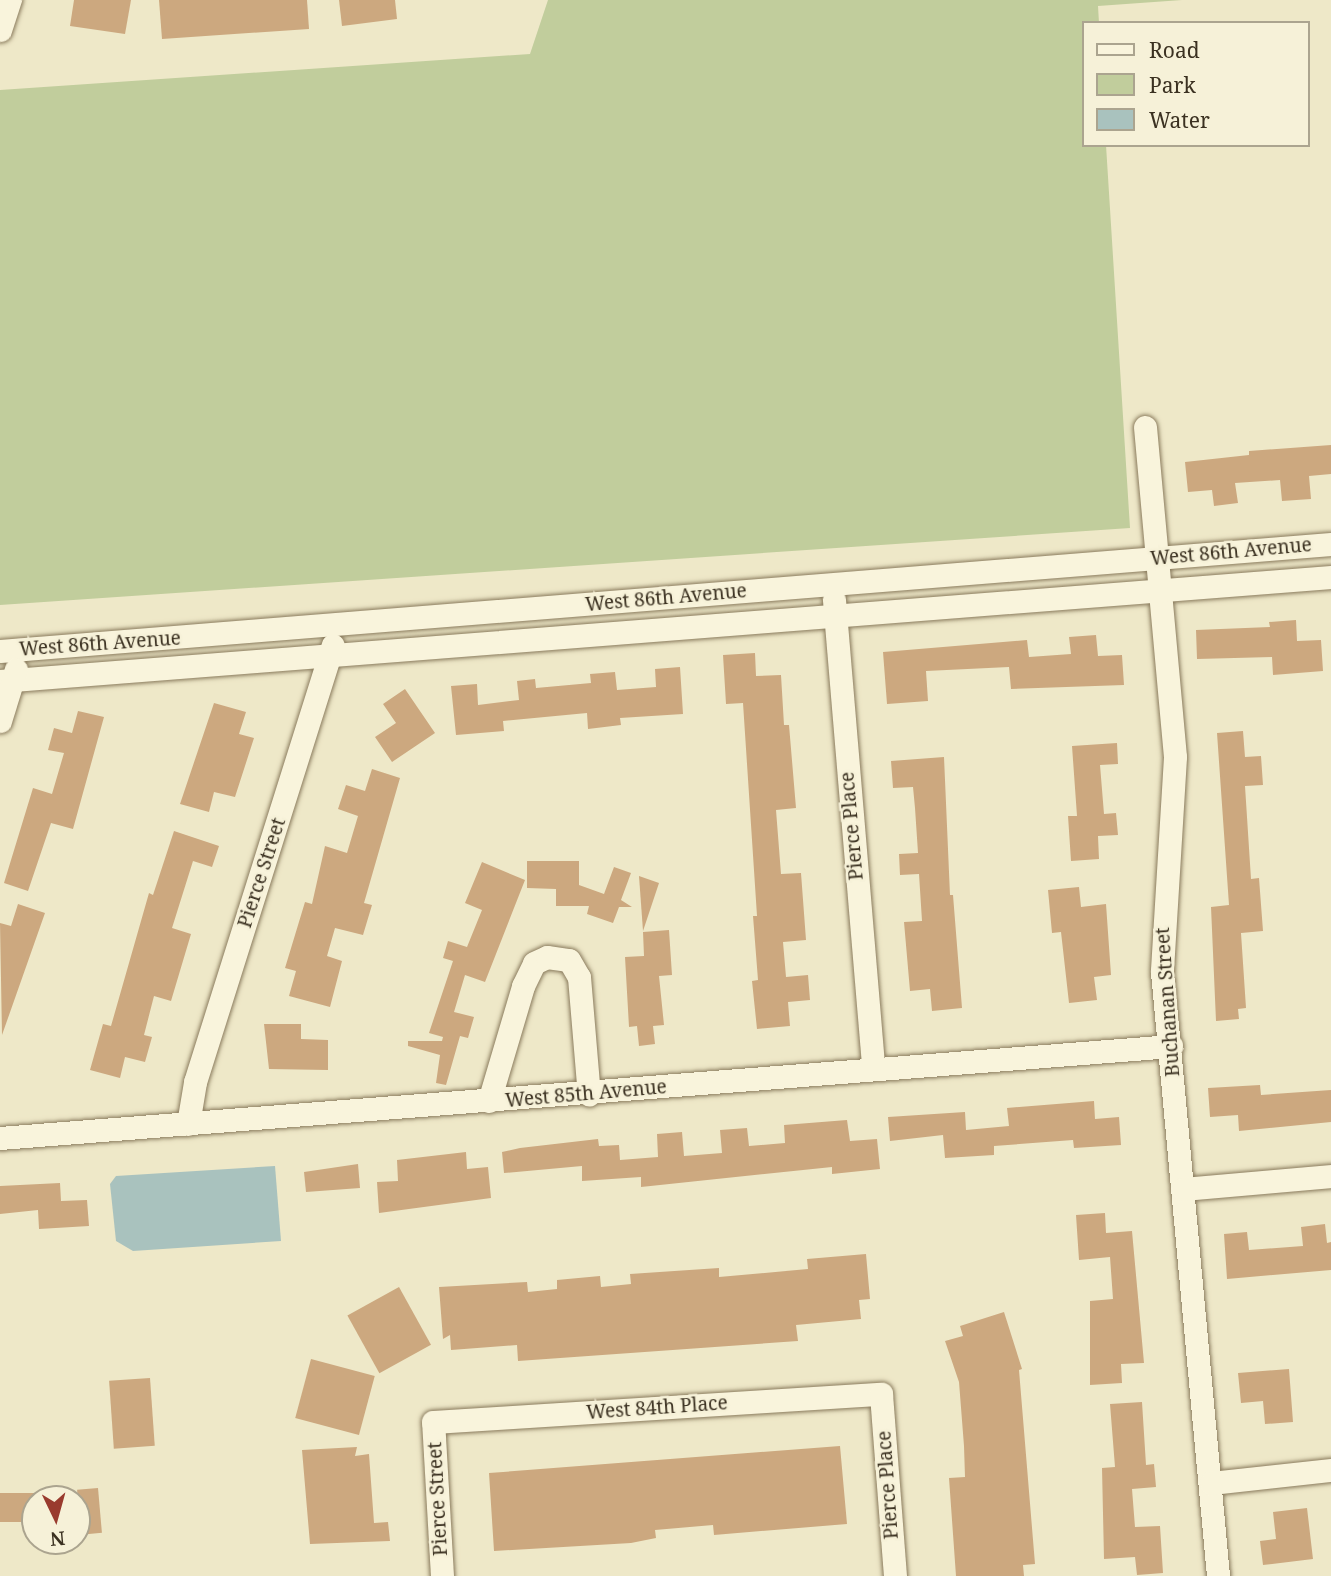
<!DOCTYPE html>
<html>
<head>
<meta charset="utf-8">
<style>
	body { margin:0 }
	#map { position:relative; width:1331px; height:1576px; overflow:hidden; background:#eee8c8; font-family:"Noto Serif",serif }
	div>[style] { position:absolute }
	.green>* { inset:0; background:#c1cd9c }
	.water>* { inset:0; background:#a9c2be }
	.building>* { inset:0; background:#cca87f; transform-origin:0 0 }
	.roads { filter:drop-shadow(0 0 2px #8a7b5d) drop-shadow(0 0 2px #8a7b5d) }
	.minor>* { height:23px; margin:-11.5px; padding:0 11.5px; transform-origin:11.5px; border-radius:11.5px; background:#f9f4dc }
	span { translate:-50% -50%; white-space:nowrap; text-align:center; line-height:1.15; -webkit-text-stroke:5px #f6f1d8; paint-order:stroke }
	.street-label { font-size:19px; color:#3b3121 }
	.legend { position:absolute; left:1082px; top:21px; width:228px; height:126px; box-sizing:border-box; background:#f6f1d8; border:2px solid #aba48f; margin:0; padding:9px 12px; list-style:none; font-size:21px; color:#3b3121 }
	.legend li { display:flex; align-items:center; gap:14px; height:35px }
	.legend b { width:35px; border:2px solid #aba48f }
	.north { position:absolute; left:21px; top:1485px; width:70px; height:70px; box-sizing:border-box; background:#f6f1d8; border:2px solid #aba48f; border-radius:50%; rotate:175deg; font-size:19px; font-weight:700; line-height:28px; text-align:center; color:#3b3121 }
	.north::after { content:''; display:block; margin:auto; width:24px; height:32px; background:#993b2e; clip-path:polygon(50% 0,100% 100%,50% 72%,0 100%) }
</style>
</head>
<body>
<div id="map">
	<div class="green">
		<div style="clip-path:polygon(548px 0,1182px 0,1098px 6px,1099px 23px,1084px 23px,1084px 145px,1106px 145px,1130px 528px,0 605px,0 90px,530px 54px)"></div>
	</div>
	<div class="water">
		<div style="clip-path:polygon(275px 1166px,281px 1241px,133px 1251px,116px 1241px,110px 1184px,116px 1176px)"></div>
	</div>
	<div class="building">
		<div style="clip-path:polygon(74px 0,131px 0,125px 34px,70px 26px)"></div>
		<div style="clip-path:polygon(159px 0,307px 0,309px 29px,162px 39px)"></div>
		<div style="clip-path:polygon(339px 0,395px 0,397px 19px,342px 26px)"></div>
		<div style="clip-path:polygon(1331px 445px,1331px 474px,1309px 476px,1311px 499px,1282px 501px,1280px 480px,1235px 483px,1238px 503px,1214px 506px,1212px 490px,1188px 492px,1185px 462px,1249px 455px,1249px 451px)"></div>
		<div style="clip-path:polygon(1296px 620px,1297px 641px,1321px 640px,1323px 671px,1273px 675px,1272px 657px,1197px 659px,1196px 630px,1270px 627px,1269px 622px)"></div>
		<div style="clip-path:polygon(1096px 635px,1098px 656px,1122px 655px,1124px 685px,1011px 689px,1009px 667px,926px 671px,928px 701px,887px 704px,883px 652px,1027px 640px,1029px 657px,1071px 654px,1069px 637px)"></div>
		<div style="clip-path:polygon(755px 653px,756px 676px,781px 675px,784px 725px,789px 725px,796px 808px,776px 810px,781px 874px,801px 873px,806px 940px,783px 942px,786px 977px,808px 975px,810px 1000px,788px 1002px,790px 1026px,757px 1029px,752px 981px,758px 980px,753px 916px,757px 916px,743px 703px,726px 704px,723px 655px)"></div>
		<div style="clip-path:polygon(680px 667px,683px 714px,620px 718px,621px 725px,588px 729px,587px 713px,503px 721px,504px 731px,456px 735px,451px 686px,477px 684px,478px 705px,519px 700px,517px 681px,535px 679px,536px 688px,591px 683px,590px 674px,615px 672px,617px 690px,656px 687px,655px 669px)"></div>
		<div style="clip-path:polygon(405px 689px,435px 733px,392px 762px,375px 737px,396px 723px,383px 704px)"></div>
		<div style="clip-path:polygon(214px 703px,246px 712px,239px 734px,254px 738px,235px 797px,214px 792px,209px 812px,180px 804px)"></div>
		<div style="clip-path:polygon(78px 711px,104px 717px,73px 829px,51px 823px,28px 891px,4px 883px,33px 788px,52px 794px,64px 753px,48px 750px,54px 728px,72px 733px)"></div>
		<div style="clip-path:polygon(1243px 731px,1245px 757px,1261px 756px,1263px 785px,1245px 786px,1251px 879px,1259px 878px,1263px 931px,1241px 933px,1246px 1008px,1238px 1009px,1239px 1019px,1216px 1021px,1211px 907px,1229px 905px,1217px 733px)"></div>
		<div style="clip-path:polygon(1117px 743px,1118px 764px,1100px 765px,1104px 814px,1116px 813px,1118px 835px,1098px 836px,1099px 859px,1071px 861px,1068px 816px,1077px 816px,1072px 746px)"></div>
		<div style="clip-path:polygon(944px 757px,950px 895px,953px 895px,962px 1008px,932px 1011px,930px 989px,910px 991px,904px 922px,922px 921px,919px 874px,900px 875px,899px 854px,918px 853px,915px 808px,913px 787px,893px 788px,891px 761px)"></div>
		<div style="clip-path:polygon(372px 769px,400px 778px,364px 903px,372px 905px,363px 935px,335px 928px,327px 956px,342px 961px,330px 1007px,289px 996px,296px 971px,285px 968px,305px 902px,312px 904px,325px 846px,347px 853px,358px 816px,338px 809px,346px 785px,365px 791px)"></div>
		<div style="clip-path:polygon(174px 831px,219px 846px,212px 867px,193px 861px,172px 928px,191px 934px,171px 1001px,154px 996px,144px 1035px,152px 1037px,145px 1062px,125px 1057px,120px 1078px,90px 1070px,103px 1024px,111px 1026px,149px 893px,153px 895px)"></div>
		<div style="clip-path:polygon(527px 861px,579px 861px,579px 885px,604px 894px,614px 867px,631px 873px,621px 900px,632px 907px,619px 907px,613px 923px,587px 914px,589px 906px,556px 906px,556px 889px,527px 888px)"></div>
		<div style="clip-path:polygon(482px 862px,525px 880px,485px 982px,465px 975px,454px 1012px,474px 1017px,468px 1038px,460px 1036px,446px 1085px,436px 1083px,440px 1055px,408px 1046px,408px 1041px,442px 1041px,443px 1037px,429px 1033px,453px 961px,443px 958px,448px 941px,467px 947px,482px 910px,465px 903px)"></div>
		<div style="clip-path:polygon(639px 876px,659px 883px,643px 931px)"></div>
		<div style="clip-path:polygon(1079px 887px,1081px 907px,1106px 904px,1111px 975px,1094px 977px,1097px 1000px,1069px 1003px,1061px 932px,1052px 933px,1048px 890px)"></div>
		<div style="clip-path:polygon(18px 904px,45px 913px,2px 1035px,0 923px,11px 926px)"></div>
		<div style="clip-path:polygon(669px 930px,672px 975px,659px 976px,664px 1025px,653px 1026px,655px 1044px,639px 1046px,637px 1026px,629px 1027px,625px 957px,644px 956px,643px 932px)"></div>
		<div style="clip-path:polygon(264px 1024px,301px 1024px,301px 1039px,328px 1040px,328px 1070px,269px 1069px)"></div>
		<div style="clip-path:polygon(1260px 1085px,1261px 1095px,1331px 1090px,1331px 1122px,1239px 1131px,1238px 1115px,1210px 1117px,1208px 1088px)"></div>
		<div style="clip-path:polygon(1094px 1101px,1095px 1119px,1119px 1117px,1121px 1145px,1074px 1148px,1073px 1140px,994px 1146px,994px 1155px,945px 1158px,943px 1135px,890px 1141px,888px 1117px,965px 1112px,966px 1130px,1009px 1126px,1007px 1108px)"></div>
		<div style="clip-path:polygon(847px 1120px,850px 1141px,877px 1139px,880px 1169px,832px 1174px,832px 1167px,641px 1187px,641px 1177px,582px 1181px,582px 1166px,504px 1173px,502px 1152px,520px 1148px,598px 1139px,599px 1146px,619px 1145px,620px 1160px,658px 1157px,657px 1134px,682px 1132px,684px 1156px,722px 1153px,720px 1130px,747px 1128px,749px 1146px,785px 1143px,784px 1125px)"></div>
		<div style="clip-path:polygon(466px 1152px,467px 1169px,488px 1167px,491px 1198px,379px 1213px,377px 1182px,398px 1181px,397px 1160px)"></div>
		<div style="clip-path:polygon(358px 1164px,360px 1188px,306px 1192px,304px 1172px)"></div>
		<div style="clip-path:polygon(60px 1183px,61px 1201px,87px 1200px,89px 1226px,39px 1229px,38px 1210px,0 1214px,0 1186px)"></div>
		<div style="clip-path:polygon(1105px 1213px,1106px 1233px,1132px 1231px,1144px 1363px,1121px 1364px,1122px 1383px,1090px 1385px,1090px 1301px,1113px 1299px,1110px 1257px,1079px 1260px,1076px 1215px)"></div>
		<div style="clip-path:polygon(1325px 1224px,1327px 1243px,1331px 1242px,1331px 1270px,1227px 1279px,1224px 1234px,1247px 1232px,1249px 1250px,1303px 1246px,1301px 1227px)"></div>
		<div style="clip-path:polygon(866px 1254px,870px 1299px,859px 1300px,861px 1319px,796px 1325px,798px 1341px,518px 1361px,517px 1345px,451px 1350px,450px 1335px,443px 1339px,439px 1287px,527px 1282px,528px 1292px,557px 1289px,557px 1280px,600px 1276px,601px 1287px,631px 1284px,630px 1274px,719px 1268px,719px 1277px,808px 1269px,807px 1259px)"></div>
		<div style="left:399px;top:1287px;width:66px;height:59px;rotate:61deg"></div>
		<div style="clip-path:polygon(1004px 1312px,1022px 1369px,1019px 1370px,1035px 1564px,1023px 1565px,1024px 1576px,956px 1576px,949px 1478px,965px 1477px,964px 1446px,959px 1382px,945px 1341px,963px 1336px,960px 1326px)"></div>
		<div style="left:311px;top:1359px;width:66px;height:61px;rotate:15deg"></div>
		<div style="clip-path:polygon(1289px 1369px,1293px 1422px,1265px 1424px,1263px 1401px,1241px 1403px,1238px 1373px)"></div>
		<div style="left:150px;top:1378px;width:68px;height:41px;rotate:86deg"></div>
		<div style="clip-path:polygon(1142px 1402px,1146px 1465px,1154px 1464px,1156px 1487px,1132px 1489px,1135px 1527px,1160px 1526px,1163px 1573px,1137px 1575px,1135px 1557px,1104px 1559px,1102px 1468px,1115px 1467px,1110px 1404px)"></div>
		<div style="clip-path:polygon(840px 1446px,847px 1524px,714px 1535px,713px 1525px,655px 1530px,656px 1538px,631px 1543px,494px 1551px,489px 1473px)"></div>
		<div style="clip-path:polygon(357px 1447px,355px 1456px,369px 1454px,374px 1523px,388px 1522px,390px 1541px,310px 1544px,302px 1450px)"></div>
		<div style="left:98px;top:1488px;width:45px;height:21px;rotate:85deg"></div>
		<div style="left:35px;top:1493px;width:29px;height:35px;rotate:90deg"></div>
		<div style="clip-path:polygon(1307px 1508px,1313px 1559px,1263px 1565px,1260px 1541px,1276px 1539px,1273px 1512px)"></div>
	</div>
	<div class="roads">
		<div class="minor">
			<div style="left:0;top:30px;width:32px;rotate:-72deg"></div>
			<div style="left:1145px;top:427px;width:331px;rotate:84.8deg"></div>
			<div style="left:1175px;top:757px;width:215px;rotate:93.5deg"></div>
			<div style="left:1162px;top:972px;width:607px;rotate:84.7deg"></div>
			<div style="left:834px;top:600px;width:470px;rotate:85.2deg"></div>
			<div style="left:0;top:651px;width:1335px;rotate:-4.6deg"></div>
			<div style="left:0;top:681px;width:1335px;rotate:-4.47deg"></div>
			<div style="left:0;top:721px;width:54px;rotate:-72.9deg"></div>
			<div style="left:489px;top:1101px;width:120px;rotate:-73.5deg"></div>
			<div style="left:523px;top:986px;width:25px;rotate:-64deg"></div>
			<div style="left:534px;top:963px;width:14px;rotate:-25deg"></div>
			<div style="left:547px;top:957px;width:22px;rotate:8deg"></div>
			<div style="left:569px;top:960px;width:20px;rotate:60deg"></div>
			<div style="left:579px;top:977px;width:118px;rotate:85.2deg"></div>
			<div style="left:188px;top:1124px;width:43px;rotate:-80.5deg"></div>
			<div style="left:195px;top:1082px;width:458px;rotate:-72.5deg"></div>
			<div style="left:0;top:1138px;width:1175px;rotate:-4.49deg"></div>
			<div style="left:1183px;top:1189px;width:149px;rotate:-5deg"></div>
			<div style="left:1211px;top:1483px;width:121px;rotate:-6.2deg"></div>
			<div style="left:442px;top:1576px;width:154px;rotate:-93.3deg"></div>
			<div style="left:433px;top:1422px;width:449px;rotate:-3.6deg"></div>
			<div style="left:881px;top:1394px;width:183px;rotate:85.6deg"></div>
		</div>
	</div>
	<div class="street-label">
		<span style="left:1231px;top:552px;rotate:-5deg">West 86th Avenue</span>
		<span style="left:666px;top:598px;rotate:-5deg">West 86th Avenue</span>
		<span style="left:100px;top:644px;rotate:-4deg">West 86th Avenue</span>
		<span style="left:852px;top:826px;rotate:-95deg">Pierce Place</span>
		<span style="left:262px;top:873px;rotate:-72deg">Pierce Street</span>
		<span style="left:1168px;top:1002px;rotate:-94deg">Buchanan Street</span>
		<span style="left:586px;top:1094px;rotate:-5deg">West 85th Avenue</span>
		<span style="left:657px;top:1408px;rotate:-4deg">West 84th Place</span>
		<span style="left:888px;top:1485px;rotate:-94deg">Pierce Place</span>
		<span style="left:438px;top:1499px;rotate:-93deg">Pierce Street</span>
	</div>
	<ul class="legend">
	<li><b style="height:9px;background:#f9f4dc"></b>Road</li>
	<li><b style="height:19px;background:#c1cd9c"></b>Park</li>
	<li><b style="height:19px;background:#a9c2be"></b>Water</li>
	</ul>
	<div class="north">N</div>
</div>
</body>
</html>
